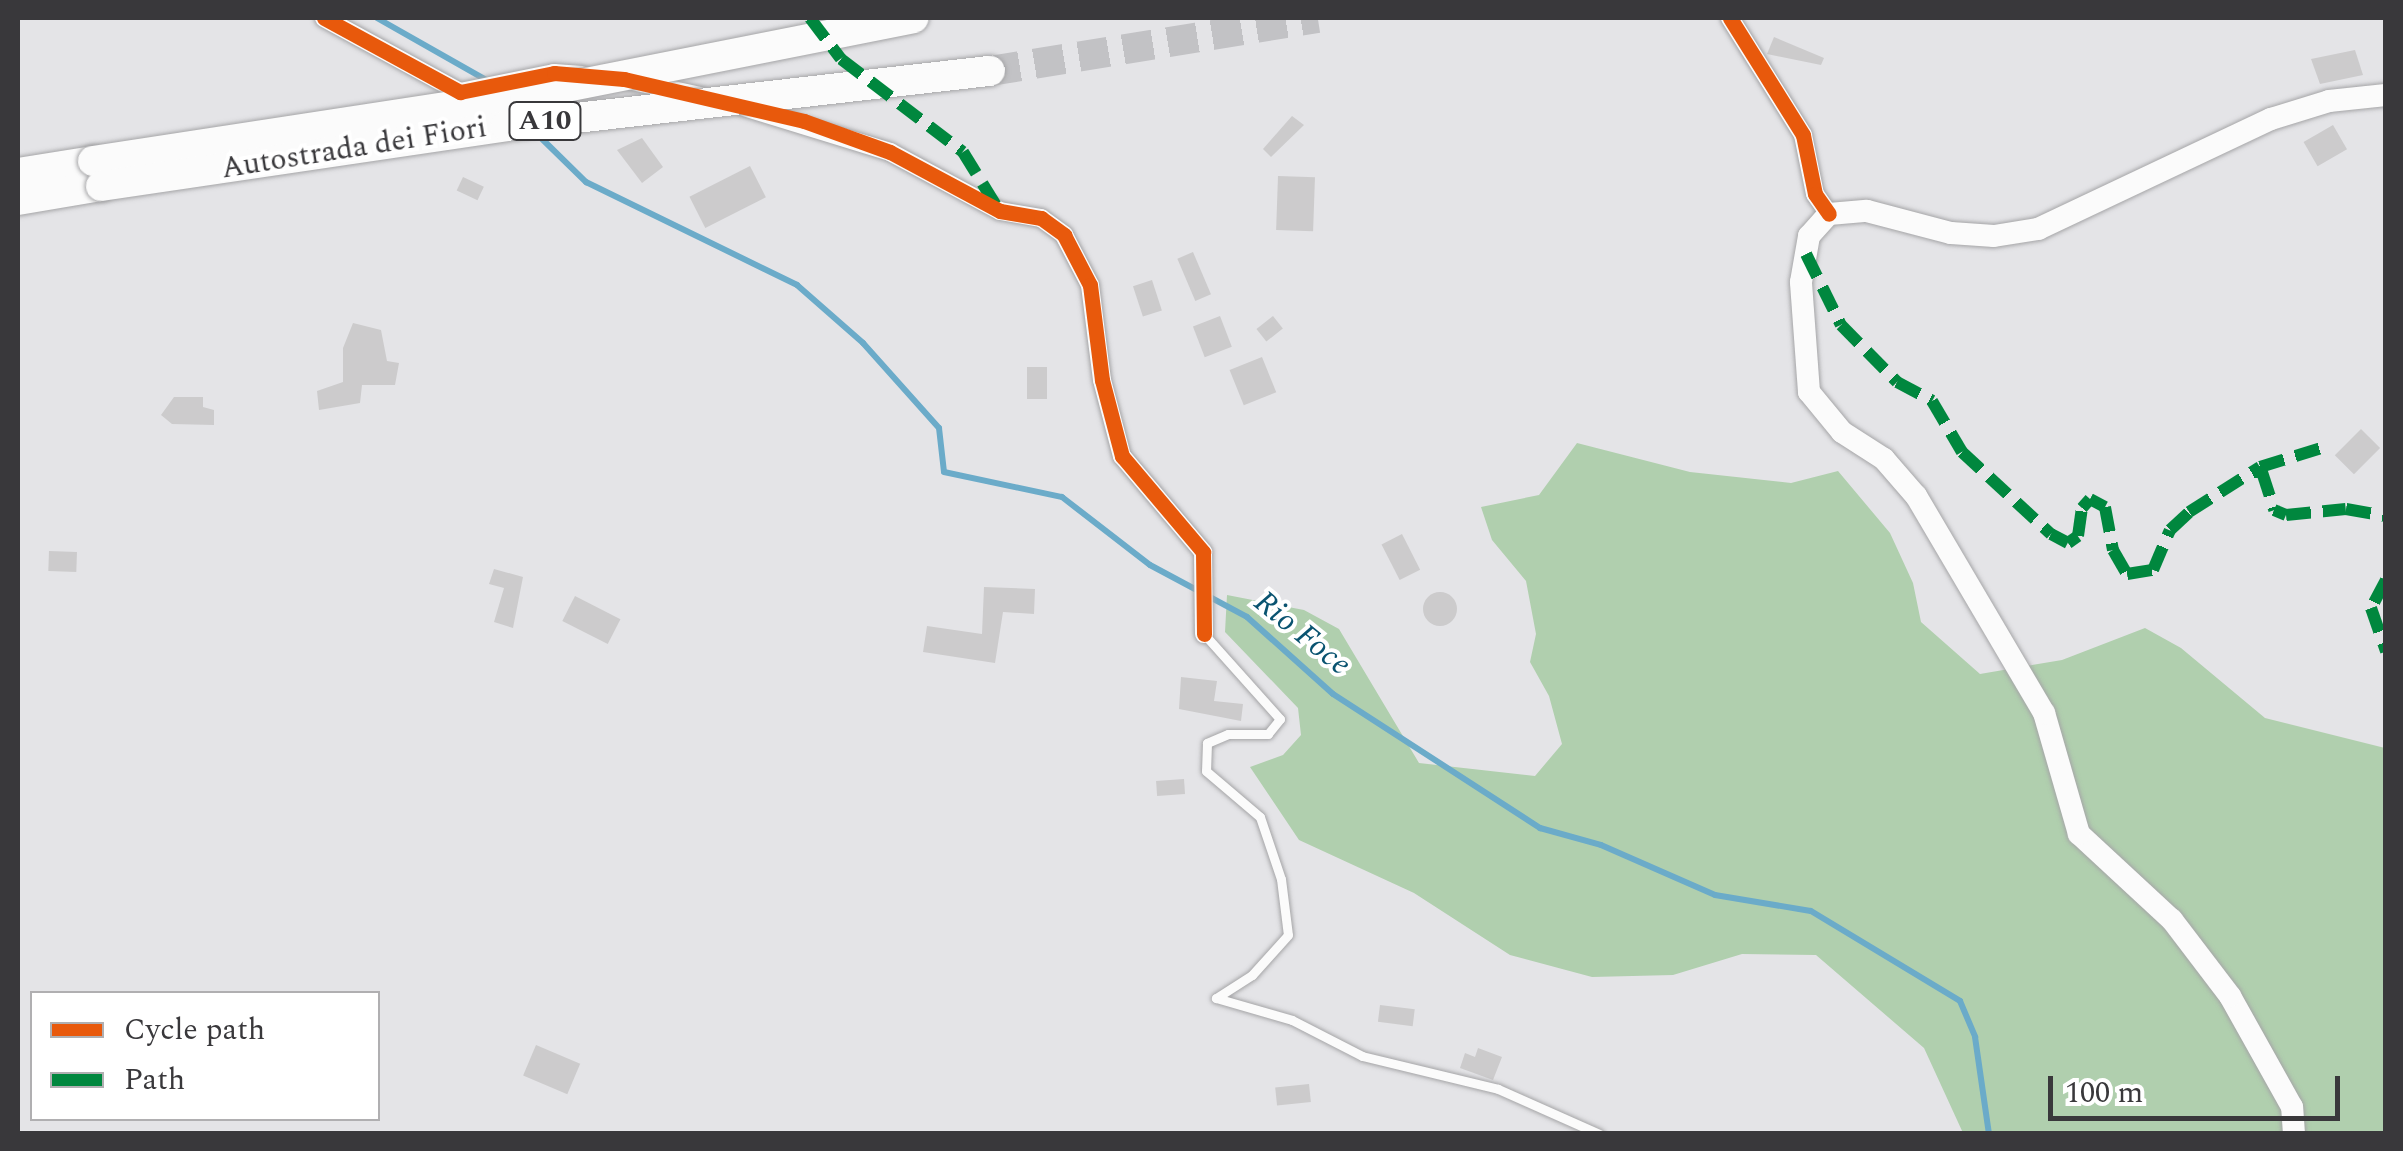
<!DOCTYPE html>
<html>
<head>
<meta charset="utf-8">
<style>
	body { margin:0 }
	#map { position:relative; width:2403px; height:1151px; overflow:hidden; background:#e4e4e7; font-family:Spectral,serif }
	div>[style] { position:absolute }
	.forest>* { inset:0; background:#b0cfae }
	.stream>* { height:6px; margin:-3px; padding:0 3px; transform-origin:3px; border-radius:3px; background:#6babc9 }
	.building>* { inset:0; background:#cccbcc; transform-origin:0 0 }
	.round { border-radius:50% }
	.highway-tunnel>* { height:30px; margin-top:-15px; transform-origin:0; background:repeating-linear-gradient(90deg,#c2c2c5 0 30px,transparent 0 45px) }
	.roads { filter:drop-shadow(0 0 2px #a5a5a7) drop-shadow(0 0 2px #a5a5a7) }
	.lane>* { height:9px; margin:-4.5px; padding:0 4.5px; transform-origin:4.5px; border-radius:4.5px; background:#fbfbfb }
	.street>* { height:18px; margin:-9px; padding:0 9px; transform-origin:9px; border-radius:9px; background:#fbfbfb }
	.secondary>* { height:22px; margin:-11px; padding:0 11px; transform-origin:11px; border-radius:11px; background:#fbfbfb }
	.highway>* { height:30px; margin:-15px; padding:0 15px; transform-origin:15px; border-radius:15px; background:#fbfbfb }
	.bridges { filter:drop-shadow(0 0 2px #a5a5a7) drop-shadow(0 0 2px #a5a5a7) }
	.highway-bridge>* { height:30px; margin:-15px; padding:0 15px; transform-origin:15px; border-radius:15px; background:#fbfbfb }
	.quiet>* { height:12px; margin-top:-6px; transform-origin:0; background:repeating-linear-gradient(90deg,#00873e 0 25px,transparent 0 37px) }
	.cycleway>* { height:15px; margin:-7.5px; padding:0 7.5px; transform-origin:7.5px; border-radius:7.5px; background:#e8590c }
	span { translate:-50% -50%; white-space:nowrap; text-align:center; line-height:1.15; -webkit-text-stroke:8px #fff; paint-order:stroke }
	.shield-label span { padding:2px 8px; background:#fff; border:2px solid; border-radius:8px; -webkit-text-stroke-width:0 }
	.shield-label { font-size:28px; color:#39383b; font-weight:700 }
	.street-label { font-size:30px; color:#39383b }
	.water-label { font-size:32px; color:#095370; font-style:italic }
	.frame { position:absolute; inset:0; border:20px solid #39383b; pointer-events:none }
	.legend { position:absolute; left:30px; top:991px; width:350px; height:130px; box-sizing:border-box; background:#fff; border:2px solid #b0afb1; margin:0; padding:12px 18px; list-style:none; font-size:30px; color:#39383b }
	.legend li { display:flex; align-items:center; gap:20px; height:50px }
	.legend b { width:50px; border:2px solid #b0afb1 }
	.scale { position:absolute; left:2048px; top:1076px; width:292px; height:45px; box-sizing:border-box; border:5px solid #39383b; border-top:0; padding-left:12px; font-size:30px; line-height:35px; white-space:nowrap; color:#39383b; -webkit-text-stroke:8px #fff; paint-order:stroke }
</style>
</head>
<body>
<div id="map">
	<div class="forest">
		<div style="clip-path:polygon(1577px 443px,1690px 472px,1791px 483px,1838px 471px,1890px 533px,1913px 583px,1921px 622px,1980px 674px,2062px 660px,2145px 628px,2181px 648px,2265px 718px,2385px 748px,2385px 1133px,1963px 1133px,1924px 1048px,1816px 955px,1742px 954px,1673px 975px,1592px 977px,1510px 955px,1414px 893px,1299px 840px,1250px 767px,1283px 755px,1301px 735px,1298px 708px,1225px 632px,1227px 595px,1304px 610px,1339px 629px,1419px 763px,1535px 776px,1562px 744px,1549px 696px,1530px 662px,1536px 634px,1526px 581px,1492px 540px,1481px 507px,1539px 495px)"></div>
	</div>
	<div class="stream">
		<div style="left:377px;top:18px;width:128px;rotate:29.6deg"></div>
		<div style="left:537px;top:134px;width:69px;rotate:44.4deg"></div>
		<div style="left:586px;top:182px;width:235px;rotate:26deg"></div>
		<div style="left:797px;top:285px;width:88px;rotate:41.3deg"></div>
		<div style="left:863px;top:343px;width:114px;rotate:48.2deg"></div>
		<div style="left:939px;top:428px;width:44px;rotate:83.5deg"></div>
		<div style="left:944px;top:472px;width:121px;rotate:12deg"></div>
		<div style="left:1062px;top:497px;width:111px;rotate:37.7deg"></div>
		<div style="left:1150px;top:565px;width:110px;rotate:28.2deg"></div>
		<div style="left:1247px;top:617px;width:115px;rotate:41.8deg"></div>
		<div style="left:1333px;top:694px;width:247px;rotate:32.9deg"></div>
		<div style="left:1540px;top:828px;width:63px;rotate:15.6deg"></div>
		<div style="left:1601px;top:845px;width:124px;rotate:23.7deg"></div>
		<div style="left:1715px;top:895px;width:97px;rotate:9.5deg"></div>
		<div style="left:1811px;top:911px;width:174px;rotate:31.1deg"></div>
		<div style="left:1960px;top:1001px;width:39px;rotate:67deg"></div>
		<div style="left:1975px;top:1037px;width:98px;rotate:81.8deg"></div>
	</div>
	<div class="building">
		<div style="clip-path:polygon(1774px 37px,1824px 58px,1821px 65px,1767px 54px)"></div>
		<div style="clip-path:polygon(2355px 50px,2363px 75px,2320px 84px,2311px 59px)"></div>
		<div style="clip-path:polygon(1292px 116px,1304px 125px,1271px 157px,1263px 149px)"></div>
		<div style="left:2333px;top:125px;width:28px;height:34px;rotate:60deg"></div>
		<div style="clip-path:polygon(642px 138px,663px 167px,642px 183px,617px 150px)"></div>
		<div style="left:750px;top:166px;width:35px;height:68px;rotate:63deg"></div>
		<div style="left:1278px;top:176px;width:37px;height:54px;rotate:2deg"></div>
		<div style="left:463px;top:177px;width:23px;height:15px;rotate:25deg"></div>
		<div style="left:1193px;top:252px;width:46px;height:17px;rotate:67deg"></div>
		<div style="left:1152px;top:280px;width:32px;height:20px;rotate:72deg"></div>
		<div style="left:1220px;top:316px;width:33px;height:29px;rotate:69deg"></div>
		<div style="left:1273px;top:316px;width:16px;height:21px;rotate:52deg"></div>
		<div style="clip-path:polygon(353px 323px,381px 330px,387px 361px,399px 363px,395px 385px,362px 385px,360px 403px,319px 410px,317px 391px,343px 382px,343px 348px)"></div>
		<div style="left:1262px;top:357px;width:38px;height:35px;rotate:68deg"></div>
		<div style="left:1027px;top:367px;width:20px;height:32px"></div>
		<div style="clip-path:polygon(174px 397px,203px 397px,203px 407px,214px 410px,214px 425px,172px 424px,161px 415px)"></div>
		<div style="left:2361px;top:429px;width:27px;height:37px;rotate:45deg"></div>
		<div style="left:1402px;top:534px;width:40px;height:23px;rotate:63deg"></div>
		<div style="left:49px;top:551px;width:28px;height:20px;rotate:2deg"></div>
		<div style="clip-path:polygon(494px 569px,523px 577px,513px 628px,494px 622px,504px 588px,489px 584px)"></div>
		<div style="clip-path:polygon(984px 587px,1035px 589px,1034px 614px,1003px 612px,995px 663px,923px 652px,927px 626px,982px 634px)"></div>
		<div class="round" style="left:1423px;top:592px;width:34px;height:34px"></div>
		<div style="left:575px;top:596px;width:51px;height:28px;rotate:27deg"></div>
		<div style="clip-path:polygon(1181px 677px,1217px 681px,1214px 701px,1243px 704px,1241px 721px,1179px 709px)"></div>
		<div style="left:1184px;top:779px;width:15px;height:28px;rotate:86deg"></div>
		<div style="left:1380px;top:1005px;width:35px;height:17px;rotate:7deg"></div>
		<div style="left:536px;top:1045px;width:48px;height:33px;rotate:23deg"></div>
		<div style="clip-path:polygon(1478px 1048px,1502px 1057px,1493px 1080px,1460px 1068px,1465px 1053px,1475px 1057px)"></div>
		<div style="left:1309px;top:1084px;width:18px;height:34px;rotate:84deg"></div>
	</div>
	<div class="highway-tunnel">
		<div style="left:990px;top:71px;width:332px;rotate:-9.2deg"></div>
	</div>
	<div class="roads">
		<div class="lane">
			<div style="left:1204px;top:634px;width:114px;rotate:48.2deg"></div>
			<div style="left:1280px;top:719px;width:19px;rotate:129deg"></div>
			<div style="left:1268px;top:734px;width:40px;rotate:180deg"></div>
			<div style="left:1228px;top:734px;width:23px;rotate:157deg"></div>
			<div style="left:1207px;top:743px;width:28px;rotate:92deg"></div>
			<div style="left:1206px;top:771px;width:71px;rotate:40.4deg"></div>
			<div style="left:1260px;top:817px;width:65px;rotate:71.3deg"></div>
			<div style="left:1281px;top:879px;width:56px;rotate:82.9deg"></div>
			<div style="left:1288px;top:935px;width:54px;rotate:132deg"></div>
			<div style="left:1252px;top:975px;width:43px;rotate:147.4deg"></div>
			<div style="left:1216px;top:998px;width:79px;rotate:16.1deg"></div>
			<div style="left:1292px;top:1020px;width:79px;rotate:27.2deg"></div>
			<div style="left:1362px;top:1056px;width:140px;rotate:13.6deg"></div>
			<div style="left:1498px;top:1089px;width:111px;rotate:24deg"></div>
		</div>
		<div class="street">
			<div style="left:324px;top:18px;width:155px;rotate:28.6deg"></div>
			<div style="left:460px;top:92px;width:96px;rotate:-11.4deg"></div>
			<div style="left:554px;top:73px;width:28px;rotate:4deg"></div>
			<div style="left:1730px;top:18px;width:138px;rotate:58deg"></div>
			<div style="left:1803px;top:135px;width:60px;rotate:78.5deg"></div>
			<div style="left:1815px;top:194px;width:24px;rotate:55deg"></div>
			<div style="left:632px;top:81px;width:70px;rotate:12.4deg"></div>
			<div style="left:744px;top:107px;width:153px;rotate:17.1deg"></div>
			<div style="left:890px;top:152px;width:125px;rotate:28.2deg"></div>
			<div style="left:1000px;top:211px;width:42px;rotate:9.7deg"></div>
			<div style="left:1041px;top:218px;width:29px;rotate:36deg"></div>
			<div style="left:1064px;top:235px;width:56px;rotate:62.5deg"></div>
			<div style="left:1090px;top:285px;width:96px;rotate:82.8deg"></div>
			<div style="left:1102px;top:380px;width:79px;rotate:75.3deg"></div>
			<div style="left:1122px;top:456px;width:126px;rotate:49.8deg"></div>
			<div style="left:1203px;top:552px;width:82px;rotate:89.3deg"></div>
		</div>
		<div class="secondary">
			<div style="left:2294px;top:1134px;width:27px;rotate:-94deg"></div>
			<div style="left:2292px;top:1107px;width:127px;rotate:-119.2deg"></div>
			<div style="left:2230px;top:996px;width:96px;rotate:-127.3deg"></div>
			<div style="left:2172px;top:920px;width:127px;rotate:-137.2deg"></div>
			<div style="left:2079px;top:834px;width:126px;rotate:-106.1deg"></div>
			<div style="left:2044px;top:713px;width:252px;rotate:-120.5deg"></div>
			<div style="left:1916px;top:496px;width:49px;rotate:-130.9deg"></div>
			<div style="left:1884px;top:459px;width:50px;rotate:-147.3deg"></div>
			<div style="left:1842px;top:432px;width:52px;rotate:-129.5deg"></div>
			<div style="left:1809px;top:392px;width:110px;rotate:-94.2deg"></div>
			<div style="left:1801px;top:282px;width:47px;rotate:-80.1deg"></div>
			<div style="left:1809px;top:236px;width:30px;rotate:-48deg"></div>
			<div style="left:1829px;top:214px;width:38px;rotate:-5deg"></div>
			<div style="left:1867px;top:211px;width:87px;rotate:14.7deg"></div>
			<div style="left:1951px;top:233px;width:43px;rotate:4deg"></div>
			<div style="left:1994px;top:236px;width:45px;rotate:-9deg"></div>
			<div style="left:2038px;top:229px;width:258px;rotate:-25.3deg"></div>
			<div style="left:2271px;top:119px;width:61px;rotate:-17.2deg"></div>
			<div style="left:2329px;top:101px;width:57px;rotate:-6deg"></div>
		</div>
		<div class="highway">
			<div style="left:18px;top:173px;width:76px;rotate:-9.1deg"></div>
			<div style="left:18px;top:200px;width:84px;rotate:-9.6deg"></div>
		</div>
	</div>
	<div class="bridges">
		<div class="highway-bridge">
			<div style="left:93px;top:161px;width:437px;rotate:-8.7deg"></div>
			<div style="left:525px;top:95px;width:396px;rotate:-11.2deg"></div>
			<div style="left:101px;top:186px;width:409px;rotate:-8.4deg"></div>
			<div style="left:506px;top:126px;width:487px;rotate:-6.5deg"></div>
		</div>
	</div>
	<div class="quiet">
		<div style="left:810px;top:18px;width:51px;rotate:52.9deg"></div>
		<div style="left:841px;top:59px;width:153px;rotate:37.3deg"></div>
		<div style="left:963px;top:152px;width:65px;rotate:58.3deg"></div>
		<div style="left:1806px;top:254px;width:79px;rotate:63.8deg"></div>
		<div style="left:1841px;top:325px;width:80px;rotate:45.5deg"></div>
		<div style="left:1897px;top:382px;width:40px;rotate:28deg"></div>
		<div style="left:1932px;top:401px;width:59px;rotate:59.5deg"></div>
		<div style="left:1962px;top:452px;width:121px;rotate:42.7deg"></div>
		<div style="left:2051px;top:534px;width:19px;rotate:28deg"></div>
		<div style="left:2068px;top:543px;width:12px;rotate:-35deg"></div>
		<div style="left:2078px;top:536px;width:28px;rotate:-82deg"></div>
		<div style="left:2082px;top:508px;width:12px;rotate:-48deg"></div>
		<div style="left:2090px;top:499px;width:17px;rotate:28deg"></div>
		<div style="left:2105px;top:507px;width:44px;rotate:79.5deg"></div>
		<div style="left:2113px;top:550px;width:28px;rotate:60deg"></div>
		<div style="left:2127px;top:574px;width:26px;rotate:-9deg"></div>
		<div style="left:2153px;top:570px;width:43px;rotate:-67deg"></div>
		<div style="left:2170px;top:530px;width:26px;rotate:-43deg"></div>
		<div style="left:2189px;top:512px;width:84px;rotate:-32.4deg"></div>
		<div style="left:2260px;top:467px;width:71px;rotate:-17.2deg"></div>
		<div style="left:2254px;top:472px;width:8px"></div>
		<div style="left:2262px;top:472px;width:40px;rotate:72deg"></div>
		<div style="left:2274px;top:510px;width:13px;rotate:23deg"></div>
		<div style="left:2286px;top:515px;width:60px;rotate:-5.7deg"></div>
		<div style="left:2346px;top:509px;width:41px;rotate:9.9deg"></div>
		<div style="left:2386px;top:580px;width:32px;rotate:118deg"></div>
		<div style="left:2371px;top:608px;width:46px;rotate:70.8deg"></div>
	</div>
	<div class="cycleway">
		<div style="left:324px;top:18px;width:155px;rotate:28.6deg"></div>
		<div style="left:460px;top:92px;width:96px;rotate:-11.4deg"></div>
		<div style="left:554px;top:73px;width:70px;rotate:4.9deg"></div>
		<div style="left:624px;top:79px;width:185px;rotate:13.1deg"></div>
		<div style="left:804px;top:121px;width:91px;rotate:19.8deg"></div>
		<div style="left:890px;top:152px;width:125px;rotate:28.2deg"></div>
		<div style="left:1000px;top:211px;width:42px;rotate:9.7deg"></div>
		<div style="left:1041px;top:218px;width:29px;rotate:36deg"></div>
		<div style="left:1064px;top:235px;width:56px;rotate:62.5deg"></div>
		<div style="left:1090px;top:285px;width:96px;rotate:82.8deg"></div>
		<div style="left:1102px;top:380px;width:79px;rotate:75.3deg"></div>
		<div style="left:1122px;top:456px;width:126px;rotate:49.8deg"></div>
		<div style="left:1203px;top:552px;width:82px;rotate:89.3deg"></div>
		<div style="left:1730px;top:18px;width:138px;rotate:58deg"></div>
		<div style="left:1803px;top:135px;width:60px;rotate:78.5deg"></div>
		<div style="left:1815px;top:194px;width:24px;rotate:55deg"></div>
	</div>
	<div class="shield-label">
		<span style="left:545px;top:121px">A10</span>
	</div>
	<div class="street-label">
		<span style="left:354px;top:148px;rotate:-9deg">Autostrada dei Fiori</span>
	</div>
	<div class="water-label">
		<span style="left:1302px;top:634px;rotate:39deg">Rio Foce</span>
	</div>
	<div class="frame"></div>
	<ul class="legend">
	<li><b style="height:12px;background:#e8590c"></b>Cycle path</li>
	<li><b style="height:12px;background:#00873e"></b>Path</li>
	</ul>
	<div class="scale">100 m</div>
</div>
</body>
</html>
